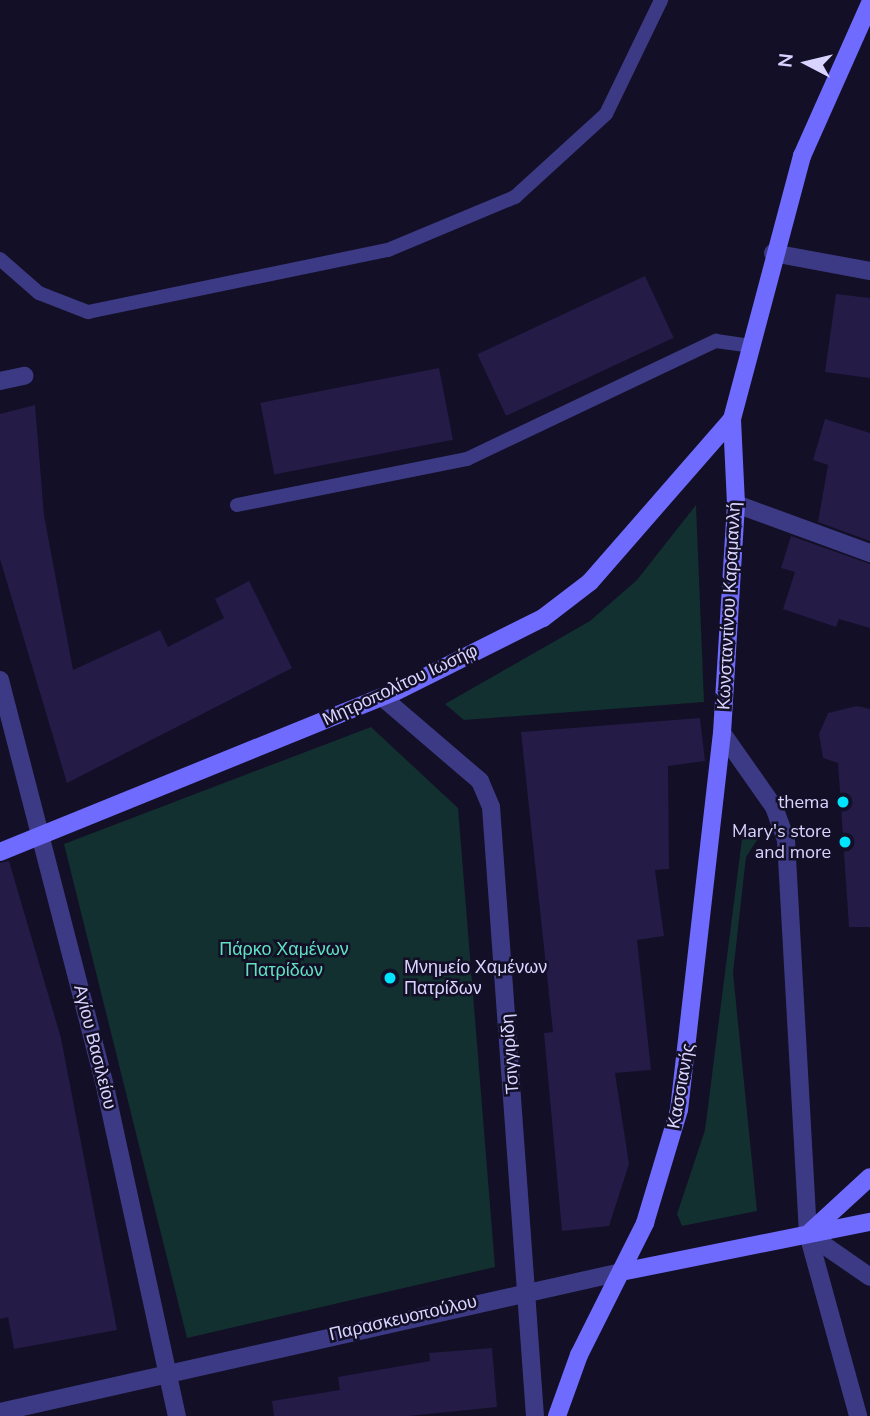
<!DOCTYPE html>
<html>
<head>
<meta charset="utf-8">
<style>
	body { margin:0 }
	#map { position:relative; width:870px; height:1416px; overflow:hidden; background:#130f26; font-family:"Nunito Sans",sans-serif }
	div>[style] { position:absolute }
	.green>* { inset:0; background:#12302f }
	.building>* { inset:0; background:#241b47; transform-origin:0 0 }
	.service>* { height:14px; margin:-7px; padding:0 7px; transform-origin:7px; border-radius:7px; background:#3d3a85 }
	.pedestrian>* { height:18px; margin:-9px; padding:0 9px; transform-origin:9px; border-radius:9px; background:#3d3a85 }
	.minor>* { height:18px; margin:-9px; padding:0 9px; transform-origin:9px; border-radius:9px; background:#3d3a85 }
	.tertiary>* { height:18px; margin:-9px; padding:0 9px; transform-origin:9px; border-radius:9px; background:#3d3a85 }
	.secondary>* { height:18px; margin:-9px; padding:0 9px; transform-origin:9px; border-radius:9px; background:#6f6bff }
	.dots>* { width:19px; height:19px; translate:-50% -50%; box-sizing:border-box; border:4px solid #130f26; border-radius:50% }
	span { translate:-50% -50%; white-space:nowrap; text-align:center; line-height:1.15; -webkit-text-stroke:5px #130f26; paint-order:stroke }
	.street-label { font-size:18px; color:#d9d4ff }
	.poi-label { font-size:18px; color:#d9d4ff }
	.right { translate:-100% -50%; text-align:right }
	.left { translate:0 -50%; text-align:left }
	.park-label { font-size:18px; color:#5fe0c0 }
	.north { position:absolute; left:772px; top:28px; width:70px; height:70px; -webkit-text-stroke:5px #130f26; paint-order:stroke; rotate:277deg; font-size:19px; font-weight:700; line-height:28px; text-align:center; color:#d9d4ff }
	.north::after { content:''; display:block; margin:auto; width:24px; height:32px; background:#d9d4ff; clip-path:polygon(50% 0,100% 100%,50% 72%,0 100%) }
</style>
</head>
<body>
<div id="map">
	<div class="green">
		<div style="clip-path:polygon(696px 505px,704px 702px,464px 720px,445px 704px,590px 621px,637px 580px)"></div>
		<div style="clip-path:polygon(371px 727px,458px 808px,495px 1267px,187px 1338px,64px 844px)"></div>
		<div style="clip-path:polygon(754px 825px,761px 834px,746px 857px,733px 973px,757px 1211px,682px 1226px,677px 1214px,705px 1130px,743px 831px)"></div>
	</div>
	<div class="building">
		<div style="left:645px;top:276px;width:68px;height:185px;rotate:65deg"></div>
		<div style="clip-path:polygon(836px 294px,870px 298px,870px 378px,825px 372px)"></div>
		<div style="left:439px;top:368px;width:73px;height:182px;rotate:79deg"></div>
		<div style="clip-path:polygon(35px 405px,44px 515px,73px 670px,160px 630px,168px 647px,224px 618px,215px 599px,249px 581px,292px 668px,67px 783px,0 559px,0 414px)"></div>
		<div style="clip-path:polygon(825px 419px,870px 433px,870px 541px,818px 522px,828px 465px,813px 460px)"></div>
		<div style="clip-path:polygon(791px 536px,870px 564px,870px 628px,839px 619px,836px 627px,783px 609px,795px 572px,781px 568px)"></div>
		<div style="clip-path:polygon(857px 706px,870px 709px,870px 927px,849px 927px,838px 763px,823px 758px,819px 734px,828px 713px)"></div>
		<div style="clip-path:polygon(700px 718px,705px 761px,668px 766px,669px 869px,655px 870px,664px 936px,637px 940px,651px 1070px,615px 1073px,629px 1164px,609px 1226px,562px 1231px,544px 1033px,553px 1032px,521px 732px)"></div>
		<div style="clip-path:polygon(9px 861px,61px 1038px,117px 1330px,14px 1349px,8px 1317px,0 1319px,0 863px)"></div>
		<div style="clip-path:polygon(492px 1348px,497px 1407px,408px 1416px,274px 1416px,272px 1401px,340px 1390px,338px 1377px,430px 1361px,429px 1353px)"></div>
	</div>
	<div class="service">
		<div style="left:0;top:259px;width:52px;rotate:41.1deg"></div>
		<div style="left:39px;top:293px;width:53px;rotate:21.2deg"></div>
		<div style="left:88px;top:312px;width:306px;rotate:-11.7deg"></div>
		<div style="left:388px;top:250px;width:138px;rotate:-22.7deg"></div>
		<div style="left:515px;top:197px;width:123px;rotate:-42.4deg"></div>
		<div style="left:606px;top:114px;width:127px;rotate:-64.2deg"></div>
		<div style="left:237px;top:505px;width:235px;rotate:-11.3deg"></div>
		<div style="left:467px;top:459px;width:276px;rotate:-25.4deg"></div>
		<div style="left:716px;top:341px;width:35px;rotate:8deg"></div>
	</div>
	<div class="pedestrian">
		<div style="left:808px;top:1234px;width:75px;rotate:34.7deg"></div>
	</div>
	<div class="minor">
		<div style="left:773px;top:253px;width:99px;rotate:10.5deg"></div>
		<div style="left:0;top:381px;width:25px;rotate:-12deg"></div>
		<div style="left:736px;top:504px;width:143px;rotate:20.1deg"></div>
		<div style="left:0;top:680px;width:424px;rotate:75.5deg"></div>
		<div style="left:106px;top:1091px;width:333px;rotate:77.7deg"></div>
		<div style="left:808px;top:1234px;width:189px;rotate:74.6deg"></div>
	</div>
	<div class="tertiary">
		<div style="left:382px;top:697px;width:129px;rotate:40.6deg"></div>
		<div style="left:480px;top:781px;width:28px;rotate:67deg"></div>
		<div style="left:491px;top:807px;width:611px;rotate:85.87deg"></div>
		<div style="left:722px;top:733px;width:90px;rotate:54.9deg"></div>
		<div style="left:774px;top:807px;width:35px;rotate:70deg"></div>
		<div style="left:786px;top:840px;width:395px;rotate:86.8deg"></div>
		<div style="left:0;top:1412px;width:637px;rotate:-12.7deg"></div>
	</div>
	<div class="secondary">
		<div style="left:0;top:852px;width:428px;rotate:-22.1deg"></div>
		<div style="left:397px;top:691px;width:163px;rotate:-26.6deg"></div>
		<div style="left:543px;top:618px;width:59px;rotate:-37.5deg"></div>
		<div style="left:590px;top:582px;width:216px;rotate:-48.9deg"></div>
		<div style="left:808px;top:1234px;width:84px;rotate:-42.6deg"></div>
		<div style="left:621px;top:1272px;width:254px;rotate:-11.4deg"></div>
		<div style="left:557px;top:1416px;width:65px;rotate:-70.2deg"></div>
		<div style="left:579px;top:1355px;width:148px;rotate:-63.4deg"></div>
		<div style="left:645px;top:1223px;width:118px;rotate:-73.3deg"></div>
		<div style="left:679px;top:1110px;width:379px;rotate:-83.5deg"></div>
		<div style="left:722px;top:733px;width:229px;rotate:-86.5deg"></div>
		<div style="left:736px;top:504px;width:85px;rotate:-92.7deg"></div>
		<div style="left:732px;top:419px;width:272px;rotate:-75.1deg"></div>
		<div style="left:802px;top:156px;width:167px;rotate:-66deg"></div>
	</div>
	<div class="dots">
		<div style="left:843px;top:802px;background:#00e5ff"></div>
		<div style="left:845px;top:842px;background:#00e5ff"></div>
		<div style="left:390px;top:978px;background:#00e5ff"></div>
	</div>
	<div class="street-label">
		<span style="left:729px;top:606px;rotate:-87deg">Κωνσταντίνου Καραμανλή</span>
		<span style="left:400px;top:685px;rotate:-25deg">Μητροπολίτου Ιωσήφ</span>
		<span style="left:95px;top:1047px;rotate:76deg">Αγίου Βασιλείου</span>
		<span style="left:510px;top:1054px;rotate:-94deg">Τσιγγιρίδη</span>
		<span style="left:681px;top:1086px;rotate:-80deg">Κασσιανής</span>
		<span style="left:403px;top:1318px;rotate:-13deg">Παρασκευοπούλου</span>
	</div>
	<div class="poi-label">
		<span class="right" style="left:829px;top:802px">thema</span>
		<span class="right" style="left:831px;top:842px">Mary's store<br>and more</span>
		<span class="left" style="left:404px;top:978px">Μνημείο Χαμένων<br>Πατρίδων</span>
	</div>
	<div class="park-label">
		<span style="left:284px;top:960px">Πάρκο Χαμένων<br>Πατρίδων</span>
	</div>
	<div class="north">N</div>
</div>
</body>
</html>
